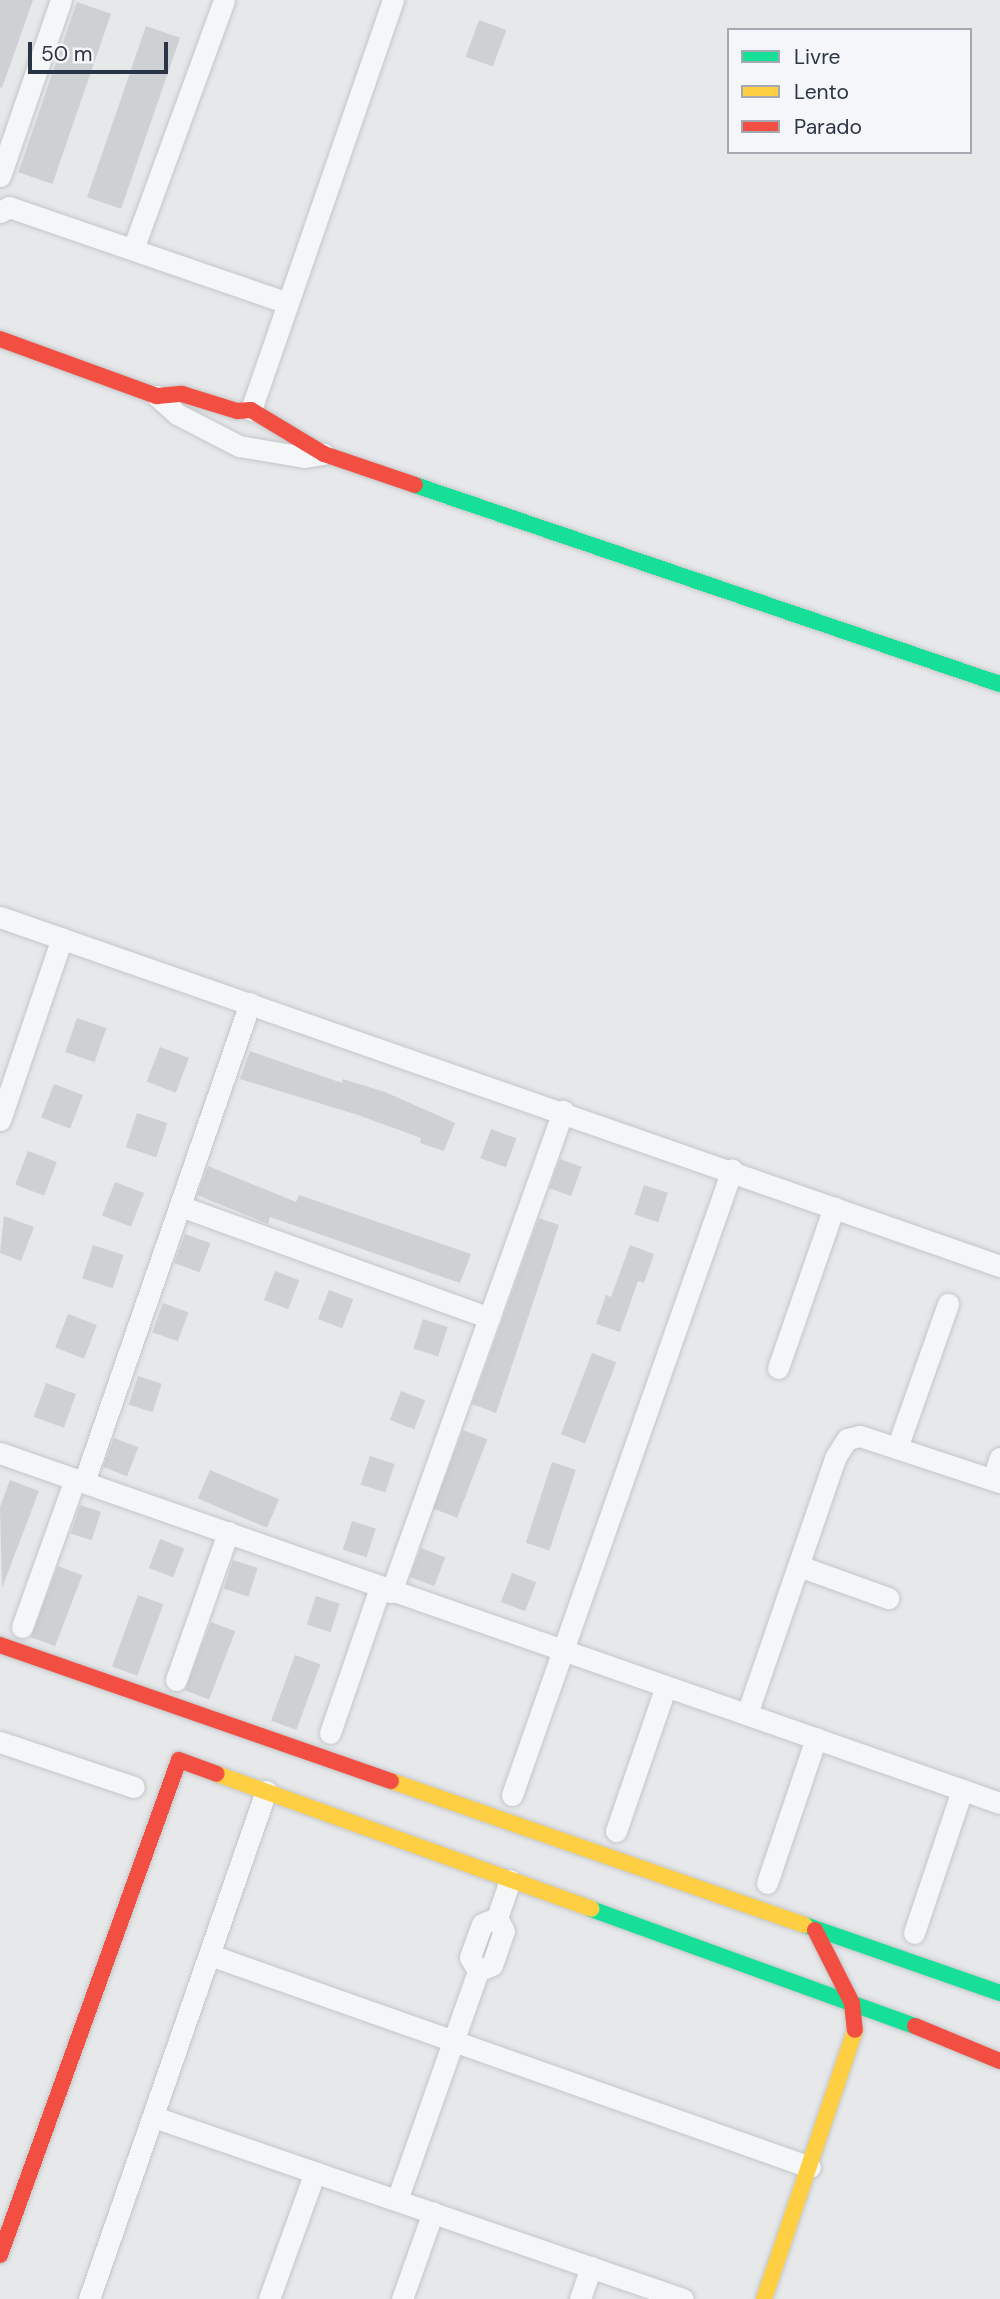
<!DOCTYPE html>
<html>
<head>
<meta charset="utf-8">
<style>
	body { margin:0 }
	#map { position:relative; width:1000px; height:2299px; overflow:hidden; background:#e6e8ea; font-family:"DM Sans",sans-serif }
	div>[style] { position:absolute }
	.building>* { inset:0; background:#ced0d3; transform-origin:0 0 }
	.roads { filter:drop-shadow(0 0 2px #c4c6c8) drop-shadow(0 0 2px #c4c6c8) }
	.street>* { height:21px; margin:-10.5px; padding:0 10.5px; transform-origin:10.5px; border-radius:10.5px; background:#f5f6f7 }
	.fast>* { height:16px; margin:-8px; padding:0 8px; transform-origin:8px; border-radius:8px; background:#16e098 }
	.slow>* { height:16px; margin:-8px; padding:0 8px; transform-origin:8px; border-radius:8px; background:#ffcf43 }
	.jam>* { height:16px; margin:-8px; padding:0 8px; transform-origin:8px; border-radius:8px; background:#f24e42 }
	span { translate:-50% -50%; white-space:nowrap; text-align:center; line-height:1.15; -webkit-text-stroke:5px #f4f6f9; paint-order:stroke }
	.legend { position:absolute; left:727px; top:28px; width:245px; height:126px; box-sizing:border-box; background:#f4f6f9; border:2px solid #a4a8b1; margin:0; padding:9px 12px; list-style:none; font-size:21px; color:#2b3445 }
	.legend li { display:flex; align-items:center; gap:14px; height:35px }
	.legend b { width:35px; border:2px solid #a4a8b1 }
	.scale { position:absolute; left:28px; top:42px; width:140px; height:32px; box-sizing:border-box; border:4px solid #2b3445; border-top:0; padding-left:9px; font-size:21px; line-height:24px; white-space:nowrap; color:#2b3445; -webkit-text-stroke:5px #f4f6f9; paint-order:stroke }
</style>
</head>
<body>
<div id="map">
	<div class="building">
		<div style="clip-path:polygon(0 0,33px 0,2px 88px,0 87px)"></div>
		<div style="left:77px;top:2px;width:36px;height:180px;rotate:19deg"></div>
		<div style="left:479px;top:20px;width:29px;height:39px;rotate:20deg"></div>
		<div style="left:146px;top:26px;width:36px;height:181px;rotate:19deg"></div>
		<div style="left:77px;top:1018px;width:31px;height:36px;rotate:19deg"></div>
		<div style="left:160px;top:1047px;width:31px;height:37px;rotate:21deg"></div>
		<div style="clip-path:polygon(250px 1051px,342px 1083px,343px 1079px,385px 1092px,455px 1123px,444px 1151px,420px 1143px,421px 1138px,358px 1115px,240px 1079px)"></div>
		<div style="left:54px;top:1084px;width:31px;height:36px;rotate:21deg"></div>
		<div style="left:137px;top:1113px;width:32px;height:36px;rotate:18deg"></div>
		<div style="left:491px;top:1129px;width:27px;height:31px;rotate:20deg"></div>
		<div style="left:28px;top:1151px;width:31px;height:36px;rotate:21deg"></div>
		<div style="left:560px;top:1159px;width:23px;height:31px;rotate:20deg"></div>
		<div style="clip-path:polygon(208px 1166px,296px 1202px,299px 1195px,471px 1254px,460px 1283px,270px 1217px,268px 1224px,197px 1195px)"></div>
		<div style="left:115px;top:1182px;width:31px;height:36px;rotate:21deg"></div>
		<div style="left:644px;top:1185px;width:25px;height:31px;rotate:18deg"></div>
		<div style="clip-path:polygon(4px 1216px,34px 1227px,21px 1261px,0 1253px)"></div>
		<div style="clip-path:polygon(539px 1218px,559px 1225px,496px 1413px,472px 1404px)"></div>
		<div style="left:185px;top:1234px;width:27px;height:31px;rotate:20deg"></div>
		<div style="left:93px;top:1245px;width:32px;height:35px;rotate:18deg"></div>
		<div style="clip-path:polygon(630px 1245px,654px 1254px,644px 1283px,638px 1281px,620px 1332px,596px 1324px,606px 1295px,611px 1297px)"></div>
		<div style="left:275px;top:1271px;width:26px;height:31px;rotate:21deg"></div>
		<div style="left:329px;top:1290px;width:26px;height:31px;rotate:21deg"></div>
		<div style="left:163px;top:1303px;width:27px;height:31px;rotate:20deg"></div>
		<div style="left:68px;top:1314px;width:31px;height:36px;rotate:21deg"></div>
		<div style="left:423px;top:1319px;width:26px;height:31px;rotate:18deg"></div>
		<div style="left:592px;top:1353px;width:26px;height:87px;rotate:21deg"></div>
		<div style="left:138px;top:1376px;width:25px;height:30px;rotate:18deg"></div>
		<div style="left:46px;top:1383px;width:32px;height:36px;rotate:20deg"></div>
		<div style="left:401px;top:1391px;width:26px;height:31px;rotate:21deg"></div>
		<div style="left:463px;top:1430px;width:26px;height:84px;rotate:21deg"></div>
		<div style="left:114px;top:1438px;width:26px;height:31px;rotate:21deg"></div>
		<div style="left:370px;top:1456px;width:26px;height:30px;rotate:18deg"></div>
		<div style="left:552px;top:1462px;width:25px;height:85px;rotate:18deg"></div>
		<div style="left:210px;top:1470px;width:75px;height:31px;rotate:23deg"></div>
		<div style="clip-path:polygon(10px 1480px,39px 1491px,2px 1588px,0 1507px)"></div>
		<div style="left:80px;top:1505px;width:22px;height:30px;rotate:18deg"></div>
		<div style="left:352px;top:1521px;width:25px;height:30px;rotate:18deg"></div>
		<div style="left:160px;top:1539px;width:26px;height:31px;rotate:21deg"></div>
		<div style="left:421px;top:1548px;width:26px;height:31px;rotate:21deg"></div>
		<div style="left:233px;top:1560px;width:26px;height:30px;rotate:18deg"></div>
		<div style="left:58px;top:1566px;width:26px;height:76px;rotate:21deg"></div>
		<div style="left:512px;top:1573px;width:26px;height:31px;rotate:21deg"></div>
		<div style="left:138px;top:1595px;width:27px;height:76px;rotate:20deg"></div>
		<div style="left:316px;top:1596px;width:25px;height:30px;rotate:18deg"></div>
		<div style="left:211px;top:1622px;width:26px;height:73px;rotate:21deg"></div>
		<div style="left:295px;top:1655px;width:27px;height:70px;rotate:20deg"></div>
	</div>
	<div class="roads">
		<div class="street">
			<div style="left:0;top:176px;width:186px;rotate:-70.9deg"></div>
			<div style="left:0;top:212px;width:10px;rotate:-29deg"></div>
			<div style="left:9px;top:207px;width:295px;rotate:19deg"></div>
			<div style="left:133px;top:249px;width:265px;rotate:-69.9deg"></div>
			<div style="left:157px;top:396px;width:27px;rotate:42deg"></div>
			<div style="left:177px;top:414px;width:70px;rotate:27.3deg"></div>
			<div style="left:239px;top:446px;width:66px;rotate:9.6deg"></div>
			<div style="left:304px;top:457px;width:20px;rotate:-9deg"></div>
			<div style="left:251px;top:410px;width:434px;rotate:-70.9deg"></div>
			<div style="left:0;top:917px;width:1059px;rotate:19.24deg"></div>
			<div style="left:0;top:1120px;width:192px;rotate:-71.2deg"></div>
			<div style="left:180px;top:1206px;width:329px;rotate:19.9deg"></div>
			<div style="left:778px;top:1368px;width:170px;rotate:-70.8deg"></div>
			<div style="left:897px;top:1448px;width:153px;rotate:-70.5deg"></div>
			<div style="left:0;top:1453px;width:1059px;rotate:19.29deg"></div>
			<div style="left:993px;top:1479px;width:22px;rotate:-72deg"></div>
			<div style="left:84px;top:1482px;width:507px;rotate:-70.89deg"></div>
			<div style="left:799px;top:1566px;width:95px;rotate:19.8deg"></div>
			<div style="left:391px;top:1592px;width:511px;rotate:-70.32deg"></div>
			<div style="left:22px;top:1627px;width:157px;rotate:-70.3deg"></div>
			<div style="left:176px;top:1680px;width:157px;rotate:-70.6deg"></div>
			<div style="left:747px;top:1714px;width:271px;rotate:-71deg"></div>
			<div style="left:835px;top:1458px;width:22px;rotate:-58deg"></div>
			<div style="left:847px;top:1439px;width:13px;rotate:-13deg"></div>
			<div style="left:860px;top:1436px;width:147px;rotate:18.2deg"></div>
			<div style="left:330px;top:1733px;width:153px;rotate:-71deg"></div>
			<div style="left:0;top:1742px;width:141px;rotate:18.6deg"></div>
			<div style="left:512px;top:1795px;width:663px;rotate:-70.61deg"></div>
			<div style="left:616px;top:1831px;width:153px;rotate:-71deg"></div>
			<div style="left:767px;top:1883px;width:153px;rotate:-71.3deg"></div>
			<div style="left:914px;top:1933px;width:151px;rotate:-71.4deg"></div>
			<div style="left:213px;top:1956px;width:633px;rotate:19.47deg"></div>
			<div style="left:478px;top:1971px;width:16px;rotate:-120deg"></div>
			<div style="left:470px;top:1957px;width:35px;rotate:-70deg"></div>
			<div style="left:482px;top:1924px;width:16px;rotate:-22deg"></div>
			<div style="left:154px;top:2117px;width:559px;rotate:18.99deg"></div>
			<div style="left:397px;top:2200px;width:243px;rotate:-70.5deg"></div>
			<div style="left:478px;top:1971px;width:15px;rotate:-23deg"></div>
			<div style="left:492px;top:1965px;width:36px;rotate:-71deg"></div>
			<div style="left:504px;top:1931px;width:15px;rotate:-118deg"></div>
			<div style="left:497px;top:1918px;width:40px;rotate:-71.1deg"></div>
			<div style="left:89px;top:2299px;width:538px;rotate:-70.79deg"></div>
			<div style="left:269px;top:2299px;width:135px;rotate:-70.1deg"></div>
			<div style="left:402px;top:2299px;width:92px;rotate:-70.4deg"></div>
			<div style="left:580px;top:2299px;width:34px;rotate:-71deg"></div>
		</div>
		<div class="fast">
			<div style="left:415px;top:485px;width:618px;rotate:18.79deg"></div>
			<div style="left:591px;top:1909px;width:344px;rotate:19.9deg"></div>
			<div style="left:805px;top:1925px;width:207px;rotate:19.2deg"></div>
		</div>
		<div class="slow">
			<div style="left:217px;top:1774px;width:398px;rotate:19.8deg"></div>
			<div style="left:391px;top:1781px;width:438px;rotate:19.2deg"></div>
			<div style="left:764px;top:2299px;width:284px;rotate:-71.3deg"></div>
		</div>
		<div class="jam">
			<div style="left:0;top:339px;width:167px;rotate:20deg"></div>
			<div style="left:157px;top:396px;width:25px;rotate:-5deg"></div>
			<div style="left:182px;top:394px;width:58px;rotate:17.2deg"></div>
			<div style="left:237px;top:411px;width:14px;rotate:-4deg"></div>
			<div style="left:251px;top:410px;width:85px;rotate:31.1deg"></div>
			<div style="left:324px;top:454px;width:96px;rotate:18.8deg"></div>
			<div style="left:0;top:1645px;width:414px;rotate:19.2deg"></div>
			<div style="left:815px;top:1930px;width:82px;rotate:63.1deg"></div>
			<div style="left:852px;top:2003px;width:27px;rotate:84deg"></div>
			<div style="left:915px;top:2026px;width:92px;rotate:22.4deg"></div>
			<div style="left:0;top:2255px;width:526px;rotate:-70.12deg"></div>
			<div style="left:179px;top:1760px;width:40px;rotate:20.2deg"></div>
		</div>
	</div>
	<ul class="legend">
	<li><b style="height:9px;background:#16e098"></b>Livre</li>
	<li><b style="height:9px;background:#ffcf43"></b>Lento</li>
	<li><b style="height:9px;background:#f24e42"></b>Parado</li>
	</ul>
	<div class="scale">50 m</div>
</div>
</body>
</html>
